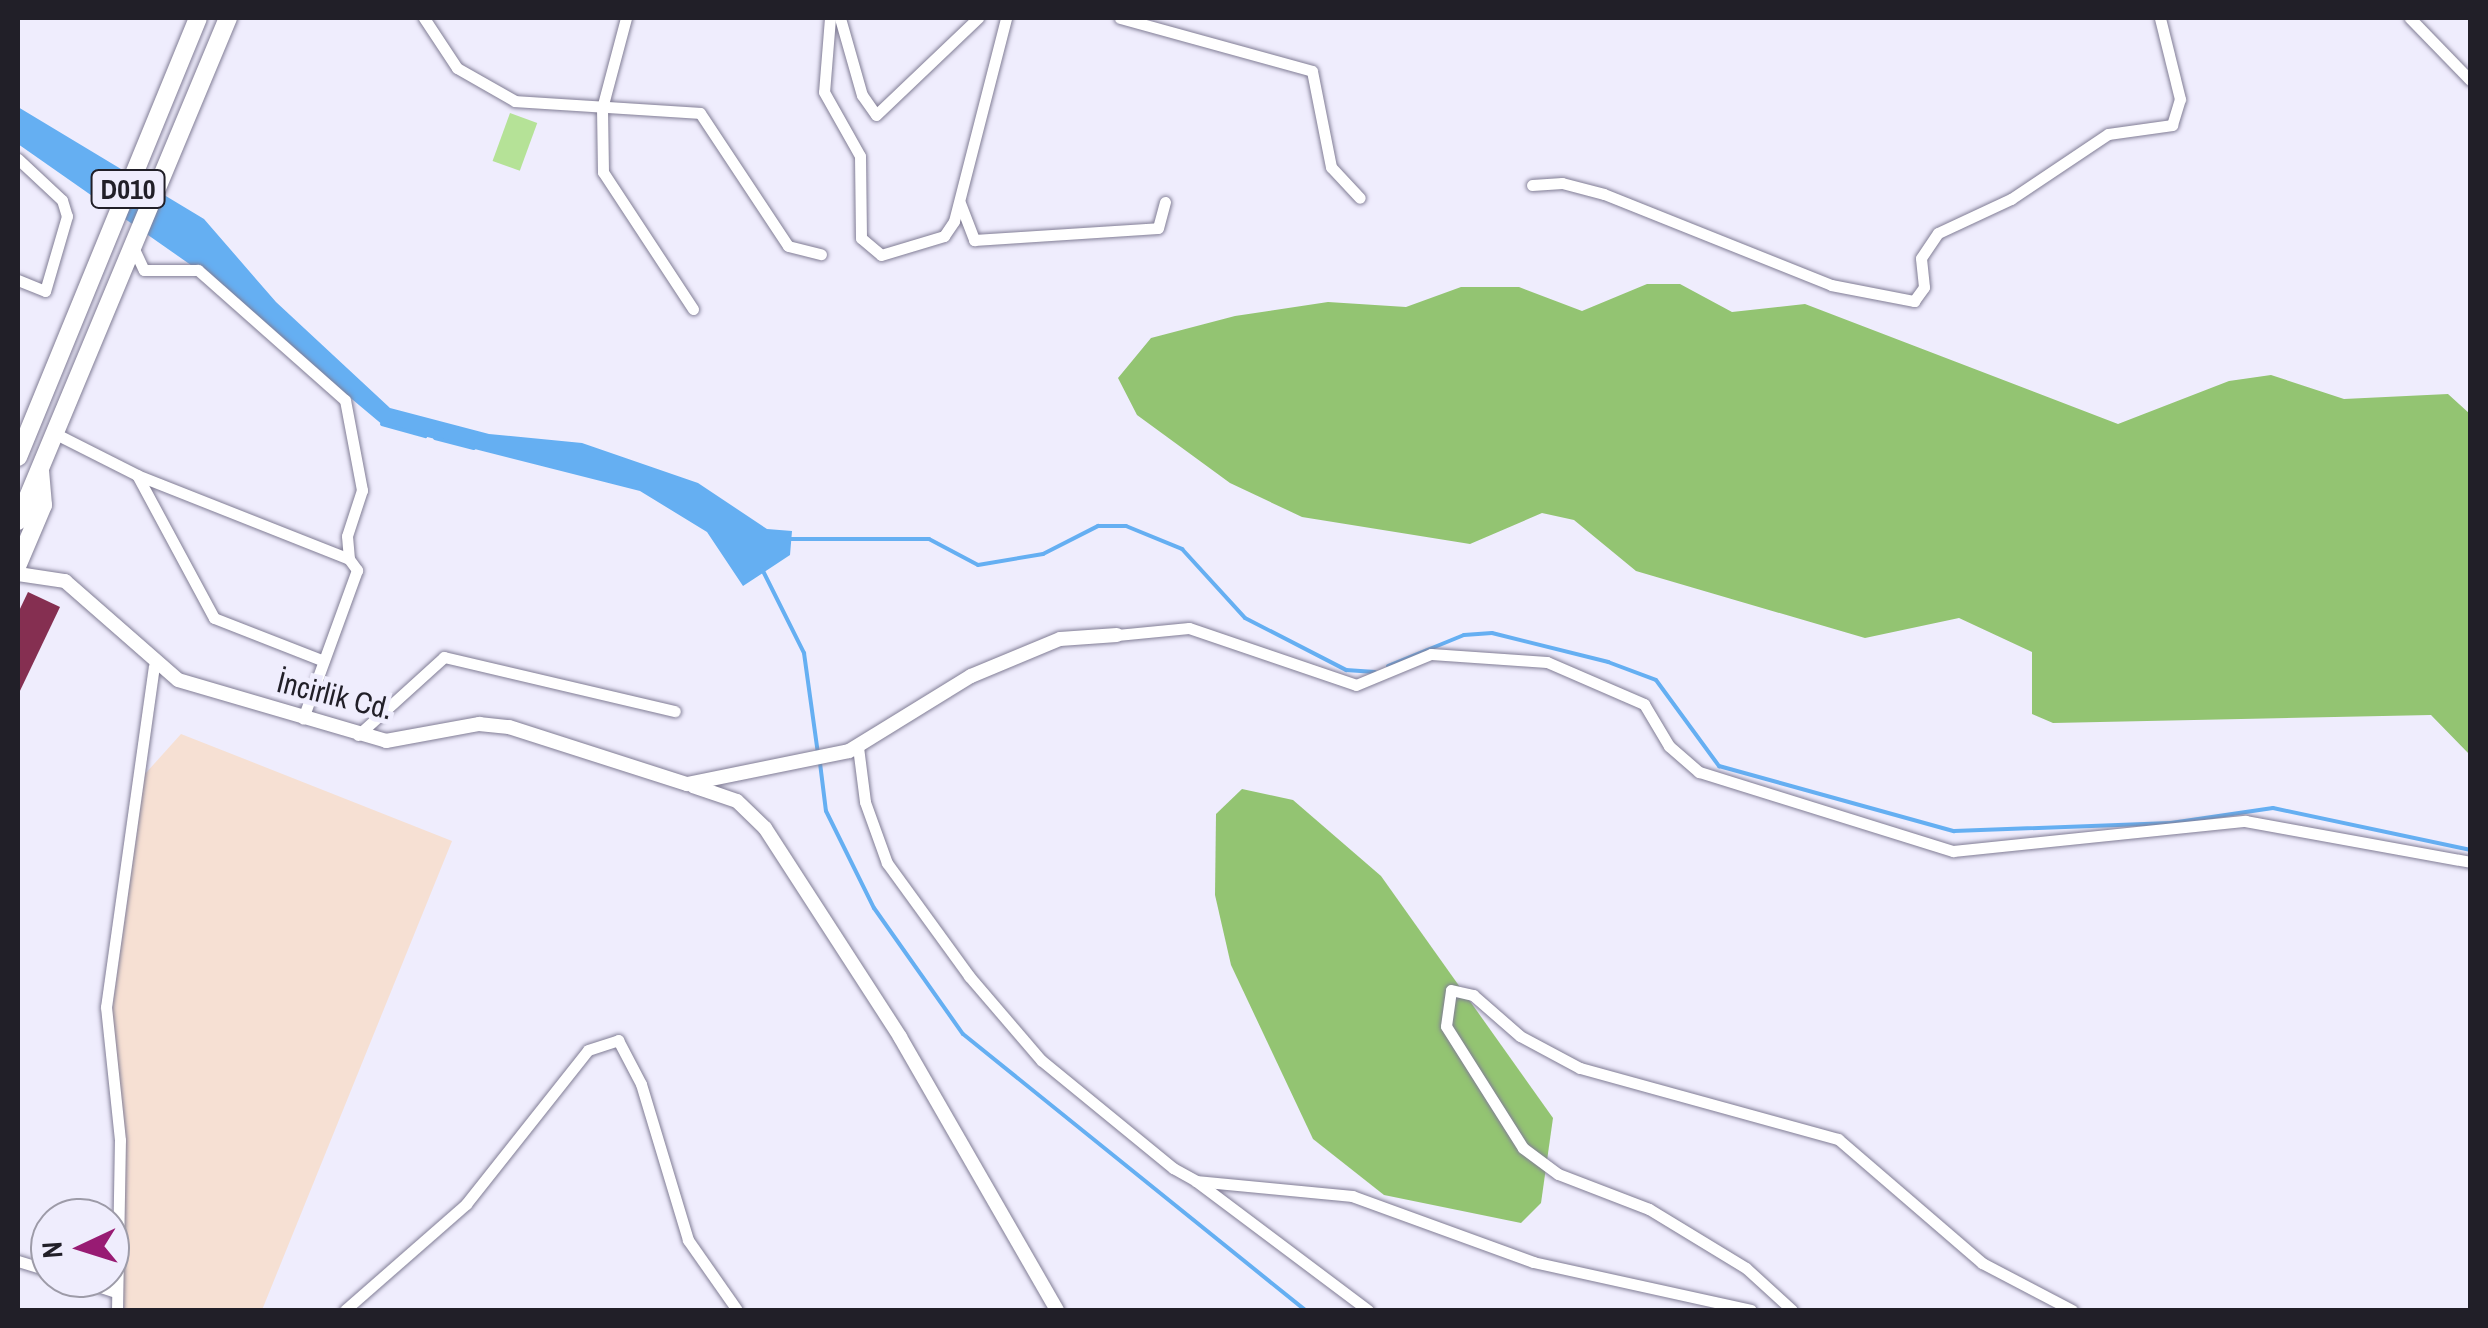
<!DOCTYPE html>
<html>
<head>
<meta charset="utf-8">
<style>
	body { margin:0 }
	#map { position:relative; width:2488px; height:1328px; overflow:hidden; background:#efedfd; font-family:"Archivo Narrow",sans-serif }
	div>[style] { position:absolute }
	.industrial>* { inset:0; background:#f6e0d3 }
	.green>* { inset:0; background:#b5e297; transform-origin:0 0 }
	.forest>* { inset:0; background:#93c472 }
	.water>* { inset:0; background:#65aff2 }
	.stream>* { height:4px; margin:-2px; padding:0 2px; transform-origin:2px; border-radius:2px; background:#65aff2 }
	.building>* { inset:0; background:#852f51 }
	.roads { filter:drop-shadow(0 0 2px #817d95) drop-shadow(0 0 2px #817d95) }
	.minor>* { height:11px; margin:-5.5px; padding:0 5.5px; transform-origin:5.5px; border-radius:5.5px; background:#fff }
	.tertiary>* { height:14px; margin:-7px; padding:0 7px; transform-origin:7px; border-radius:7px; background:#fff }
	.trunk>* { height:18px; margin:-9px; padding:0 9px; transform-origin:9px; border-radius:9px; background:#fff }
	span { translate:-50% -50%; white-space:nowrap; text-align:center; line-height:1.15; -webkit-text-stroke:10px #efedfd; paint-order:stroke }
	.shield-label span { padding:2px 8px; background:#efedfd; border:2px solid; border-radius:8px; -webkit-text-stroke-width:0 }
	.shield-label { font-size:28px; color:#211f28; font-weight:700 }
	.street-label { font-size:30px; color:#211f28 }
	.frame { position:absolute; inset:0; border:20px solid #211f28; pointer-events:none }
	.north { position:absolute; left:30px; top:1198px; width:100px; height:100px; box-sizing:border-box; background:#efedfd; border:2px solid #9d9ba8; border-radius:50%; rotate:266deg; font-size:28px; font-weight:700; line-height:40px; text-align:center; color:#211f28 }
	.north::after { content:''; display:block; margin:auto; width:35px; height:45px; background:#981b73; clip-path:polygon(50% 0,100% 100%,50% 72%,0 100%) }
</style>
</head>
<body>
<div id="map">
	<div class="industrial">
		<div style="clip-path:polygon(181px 734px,452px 841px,262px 1310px,124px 1310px,110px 1025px,145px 774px)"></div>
	</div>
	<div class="green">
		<div style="left:510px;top:113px;width:29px;height:51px;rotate:20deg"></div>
	</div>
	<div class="forest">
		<div style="clip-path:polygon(1647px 284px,1680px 284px,1732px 312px,1805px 304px,2118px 424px,2229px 381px,2271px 375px,2344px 399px,2448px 394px,2470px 414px,2470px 755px,2431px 715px,2053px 723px,2032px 714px,2032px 652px,1959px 618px,1865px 638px,1636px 571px,1574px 520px,1542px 513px,1470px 544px,1302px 517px,1230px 483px,1137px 415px,1118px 378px,1151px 338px,1235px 316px,1328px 302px,1406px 307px,1461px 287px,1519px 287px,1582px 311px)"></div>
		<div style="clip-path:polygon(1242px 789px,1293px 800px,1381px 876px,1553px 1118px,1541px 1203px,1521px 1223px,1384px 1195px,1313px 1139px,1231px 965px,1215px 895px,1216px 814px)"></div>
	</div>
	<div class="water">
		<div style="clip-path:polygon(18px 107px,204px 219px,276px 302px,390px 408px,489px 434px,582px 443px,698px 483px,767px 529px,792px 531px,790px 555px,743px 586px,707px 532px,640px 491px,384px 426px,198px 270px,18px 144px)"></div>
	</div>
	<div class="stream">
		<div style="left:382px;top:424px;width:45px;rotate:15.6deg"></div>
		<div style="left:435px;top:438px;width:40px;rotate:14.4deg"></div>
		<div style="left:787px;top:539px;width:142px"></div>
		<div style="left:929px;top:539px;width:55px;rotate:28deg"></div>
		<div style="left:978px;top:565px;width:66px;rotate:-9.6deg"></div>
		<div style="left:1043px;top:554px;width:62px;rotate:-27deg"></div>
		<div style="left:1098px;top:526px;width:28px"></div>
		<div style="left:1126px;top:526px;width:61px;rotate:22.3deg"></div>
		<div style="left:1182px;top:549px;width:93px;rotate:47.6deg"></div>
		<div style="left:1245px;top:618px;width:114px;rotate:27.2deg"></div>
		<div style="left:1346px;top:670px;width:29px;rotate:4deg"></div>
		<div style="left:762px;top:569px;width:94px;rotate:63.4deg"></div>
		<div style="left:804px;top:653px;width:102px;rotate:82.1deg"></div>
		<div style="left:1388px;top:666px;width:82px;rotate:-22.2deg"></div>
		<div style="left:1464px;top:635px;width:28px;rotate:-4deg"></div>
		<div style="left:1492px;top:633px;width:120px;rotate:14deg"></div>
		<div style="left:1608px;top:662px;width:51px;rotate:20.6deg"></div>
		<div style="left:1656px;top:680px;width:107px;rotate:53.8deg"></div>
		<div style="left:1719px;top:766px;width:244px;rotate:15.5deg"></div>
		<div style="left:1954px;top:831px;width:217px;rotate:-2.1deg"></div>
		<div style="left:2171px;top:823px;width:103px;rotate:-8.4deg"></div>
		<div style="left:2273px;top:808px;width:201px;rotate:12deg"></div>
		<div style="left:820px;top:763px;width:48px;rotate:82.9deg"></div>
		<div style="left:826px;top:811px;width:108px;rotate:63.7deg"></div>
		<div style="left:874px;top:908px;width:154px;rotate:54.8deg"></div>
		<div style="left:963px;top:1034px;width:439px;rotate:38.9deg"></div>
	</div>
	<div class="building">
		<div style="clip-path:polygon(28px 592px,60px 607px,18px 695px,18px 613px)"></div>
	</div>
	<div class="roads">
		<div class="minor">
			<div style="left:424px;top:18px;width:60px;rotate:56.6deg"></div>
			<div style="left:457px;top:68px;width:67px;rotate:29.6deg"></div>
			<div style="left:515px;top:101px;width:185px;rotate:3.7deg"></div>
			<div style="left:700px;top:113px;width:159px;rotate:56.5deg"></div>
			<div style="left:788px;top:246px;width:34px;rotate:14deg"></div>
			<div style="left:626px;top:18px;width:93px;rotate:104.9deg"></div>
			<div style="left:602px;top:108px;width:64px;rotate:89.1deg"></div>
			<div style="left:603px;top:172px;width:164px;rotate:56.7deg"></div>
			<div style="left:830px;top:18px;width:74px;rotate:94.6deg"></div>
			<div style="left:824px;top:92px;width:73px;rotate:60.6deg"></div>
			<div style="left:860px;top:156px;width:82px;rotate:89.3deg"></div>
			<div style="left:861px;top:238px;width:26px;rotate:40deg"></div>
			<div style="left:881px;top:255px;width:66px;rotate:-16.8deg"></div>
			<div style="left:944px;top:236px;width:18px;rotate:-56deg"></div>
			<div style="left:954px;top:221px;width:210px;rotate:-75.6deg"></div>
			<div style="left:840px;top:18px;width:80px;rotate:74.1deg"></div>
			<div style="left:862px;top:95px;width:24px;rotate:55deg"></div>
			<div style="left:876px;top:115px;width:141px;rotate:-43.6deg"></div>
			<div style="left:1120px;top:18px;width:199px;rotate:15.4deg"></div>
			<div style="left:1312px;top:71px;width:98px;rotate:78.8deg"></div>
			<div style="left:1331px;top:167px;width:42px;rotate:46.9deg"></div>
			<div style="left:2410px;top:18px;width:86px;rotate:45.9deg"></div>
			<div style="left:18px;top:159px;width:60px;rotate:43deg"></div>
			<div style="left:62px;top:200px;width:17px;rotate:73deg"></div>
			<div style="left:67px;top:216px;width:78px;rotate:106.3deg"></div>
			<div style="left:45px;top:291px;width:29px;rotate:-158deg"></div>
			<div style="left:1532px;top:185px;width:30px;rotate:-4deg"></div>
			<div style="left:1562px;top:183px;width:43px;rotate:14.7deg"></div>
			<div style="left:1604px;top:194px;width:245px;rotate:21.8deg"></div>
			<div style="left:1831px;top:285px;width:85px;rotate:10.9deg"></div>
			<div style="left:1914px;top:301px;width:17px;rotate:-54deg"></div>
			<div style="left:1924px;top:287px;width:29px;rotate:-96deg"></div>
			<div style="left:1921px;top:258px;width:30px;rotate:-56deg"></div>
			<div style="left:1938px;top:233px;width:81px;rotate:-25deg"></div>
			<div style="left:2011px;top:199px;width:117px;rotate:-33.8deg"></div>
			<div style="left:2108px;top:134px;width:65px;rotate:-8deg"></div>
			<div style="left:2172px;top:125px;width:27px;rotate:-73deg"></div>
			<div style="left:2180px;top:99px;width:83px;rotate:-103.9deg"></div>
			<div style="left:960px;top:203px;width:40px;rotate:69deg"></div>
			<div style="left:974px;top:240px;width:184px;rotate:-3.7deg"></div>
			<div style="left:1158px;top:228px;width:27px;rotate:-75deg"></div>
			<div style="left:134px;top:249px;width:23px;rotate:65deg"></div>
			<div style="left:144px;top:270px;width:54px"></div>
			<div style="left:198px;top:270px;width:196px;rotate:41.5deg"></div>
			<div style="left:345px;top:400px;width:92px;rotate:79.3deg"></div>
			<div style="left:362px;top:490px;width:48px;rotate:108.1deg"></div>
			<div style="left:347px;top:536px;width:23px;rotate:85deg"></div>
			<div style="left:56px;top:434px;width:91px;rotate:26.8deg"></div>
			<div style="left:137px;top:475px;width:228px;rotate:21.6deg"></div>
			<div style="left:349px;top:559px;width:14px;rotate:54deg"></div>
			<div style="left:357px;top:570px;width:158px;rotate:110deg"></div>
			<div style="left:137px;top:475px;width:162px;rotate:61.7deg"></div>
			<div style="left:214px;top:618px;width:115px;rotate:21.4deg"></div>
			<div style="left:1117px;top:635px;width:72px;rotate:-5.6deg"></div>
			<div style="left:1189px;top:628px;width:176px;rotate:18.8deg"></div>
			<div style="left:1356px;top:685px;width:81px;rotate:-22.5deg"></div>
			<div style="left:1431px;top:654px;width:116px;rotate:3.9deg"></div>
			<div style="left:1547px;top:662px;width:106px;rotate:23.4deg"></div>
			<div style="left:1644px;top:704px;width:49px;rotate:59.2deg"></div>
			<div style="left:1669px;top:746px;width:40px;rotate:41deg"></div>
			<div style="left:1699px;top:772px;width:266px;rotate:17.3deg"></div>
			<div style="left:1953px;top:851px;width:294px;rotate:-5.9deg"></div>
			<div style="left:2245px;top:821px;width:229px;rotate:10.3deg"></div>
			<div style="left:358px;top:735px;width:116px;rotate:-42.2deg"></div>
			<div style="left:444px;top:657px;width:237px;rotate:13.2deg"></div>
			<div style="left:858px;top:747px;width:55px;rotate:82.7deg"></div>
			<div style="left:865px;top:802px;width:65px;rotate:70.2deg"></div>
			<div style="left:887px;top:863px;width:140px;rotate:54deg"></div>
			<div style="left:969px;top:976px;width:111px;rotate:49.4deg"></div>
			<div style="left:1041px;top:1060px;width:171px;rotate:39.3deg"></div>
			<div style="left:1173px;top:1168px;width:26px;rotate:29deg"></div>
			<div style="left:1196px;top:1181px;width:157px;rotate:5.5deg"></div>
			<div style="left:1352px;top:1196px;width:193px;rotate:20deg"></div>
			<div style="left:1533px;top:1262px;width:223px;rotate:12.4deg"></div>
			<div style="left:1196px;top:1181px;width:215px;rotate:36.9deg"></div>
			<div style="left:18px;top:1261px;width:34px;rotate:17deg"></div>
			<div style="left:73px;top:1278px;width:45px;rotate:18deg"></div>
			<div style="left:117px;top:1310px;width:170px;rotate:-89deg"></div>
			<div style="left:120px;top:1140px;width:134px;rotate:-96deg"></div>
			<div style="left:106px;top:1007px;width:344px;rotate:-82deg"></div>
			<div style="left:345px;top:1310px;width:161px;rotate:-41.2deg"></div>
			<div style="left:466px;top:1204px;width:196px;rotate:-51.6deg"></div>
			<div style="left:588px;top:1050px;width:32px;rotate:-18deg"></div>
			<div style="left:618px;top:1040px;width:50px;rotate:62.4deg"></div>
			<div style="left:641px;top:1084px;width:163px;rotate:73.2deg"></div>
			<div style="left:688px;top:1240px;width:85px;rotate:55deg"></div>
			<div style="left:1792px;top:1310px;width:62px;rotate:-137.6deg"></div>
			<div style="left:1746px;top:1268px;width:114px;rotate:-148.7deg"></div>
			<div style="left:1649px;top:1209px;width:97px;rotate:-159deg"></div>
			<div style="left:1558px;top:1174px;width:44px;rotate:-143.4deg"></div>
			<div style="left:1523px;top:1148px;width:144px;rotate:-122.3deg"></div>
			<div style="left:1446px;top:1026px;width:36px;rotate:-82deg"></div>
			<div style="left:1451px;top:990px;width:23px;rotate:13deg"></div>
			<div style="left:1473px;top:995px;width:62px;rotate:41.1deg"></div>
			<div style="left:1520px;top:1036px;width:68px;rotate:28.1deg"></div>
			<div style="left:1580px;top:1068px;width:268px;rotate:15.4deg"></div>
			<div style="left:1838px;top:1139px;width:190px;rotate:40.7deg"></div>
			<div style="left:1982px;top:1263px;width:102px;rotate:27.6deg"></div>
		</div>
		<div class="tertiary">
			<div style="left:18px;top:574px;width:48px;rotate:8.5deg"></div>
			<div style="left:65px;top:581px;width:150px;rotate:41.2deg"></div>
			<div style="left:178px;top:680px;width:217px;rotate:16.3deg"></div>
			<div style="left:386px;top:741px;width:95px;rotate:-10.4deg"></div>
			<div style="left:479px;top:724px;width:30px;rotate:6deg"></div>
			<div style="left:509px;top:727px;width:187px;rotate:17.8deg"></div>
			<div style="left:687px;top:784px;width:165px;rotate:-11.5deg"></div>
			<div style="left:849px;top:751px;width:143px;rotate:-31.6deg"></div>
			<div style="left:971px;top:676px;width:96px;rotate:-22.6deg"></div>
			<div style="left:1060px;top:639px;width:57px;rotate:-4deg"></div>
			<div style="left:693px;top:786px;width:46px;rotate:18.8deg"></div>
			<div style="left:737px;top:801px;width:39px;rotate:44deg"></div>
			<div style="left:765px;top:828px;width:249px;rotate:57.1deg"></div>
			<div style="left:900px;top:1037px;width:315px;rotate:60.1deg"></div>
		</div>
		<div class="trunk">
			<div style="left:18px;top:457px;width:474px;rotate:-67.7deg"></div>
			<div style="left:18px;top:521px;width:545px;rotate:-67.34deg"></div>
			<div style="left:18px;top:564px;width:64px;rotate:-67deg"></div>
			<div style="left:43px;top:505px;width:35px;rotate:-95deg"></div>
		</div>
	</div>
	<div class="shield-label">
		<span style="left:128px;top:189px">D010</span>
	</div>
	<div class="street-label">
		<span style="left:335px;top:695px;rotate:14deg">İncirlik Cd.</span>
	</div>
	<div class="frame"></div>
	<div class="north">N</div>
</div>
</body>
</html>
